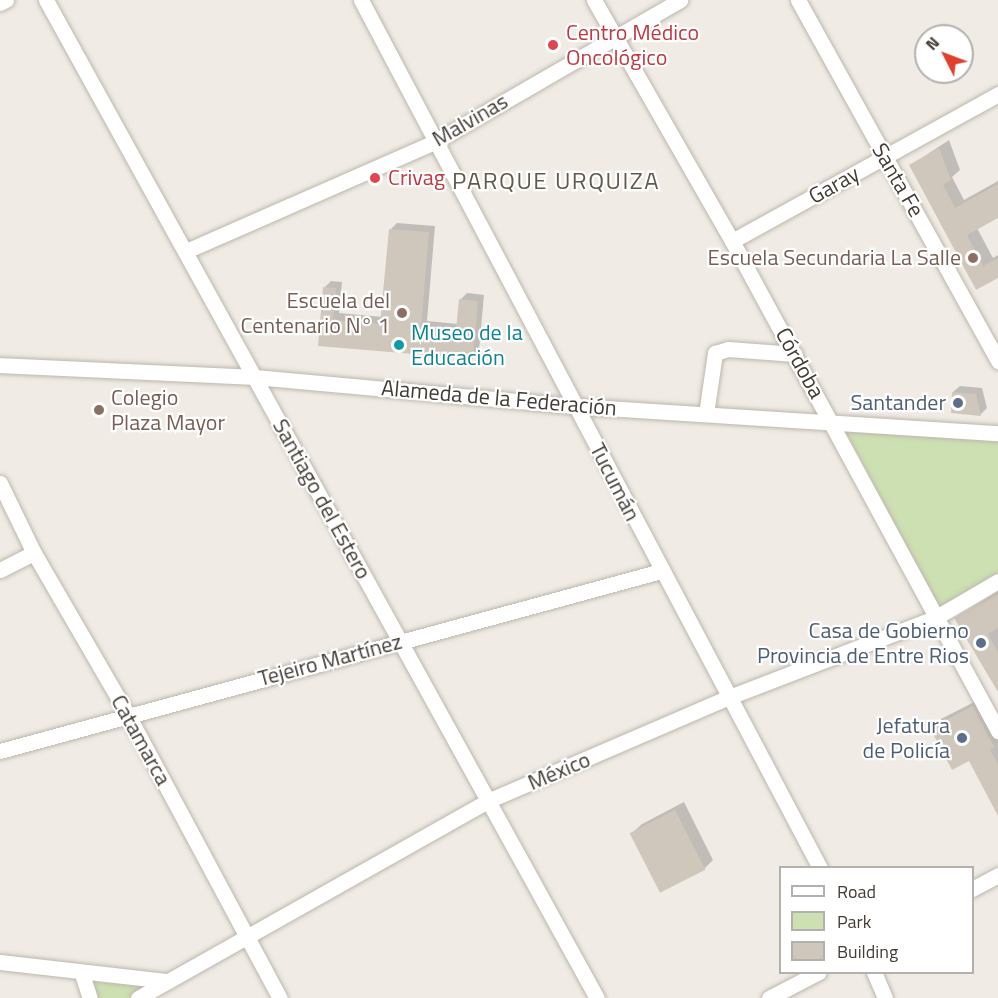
<!DOCTYPE html>
<html>
<head>
<meta charset="utf-8">
<style>
	body { margin:0 }
	#map { position:relative; width:998px; height:998px; overflow:hidden; background:#f0ece5; font-family:"Titillium Web",sans-serif }
	div>[style] { position:absolute }
	.green>* { inset:0; background:#cde0b2 }
	.shadow>* { inset:0; background:#0003 }
	.building>* { inset:0; background:#d0c7bc; transform-origin:0 0 }
	.roads { filter:drop-shadow(0 0 2px #bdb6ac) drop-shadow(0 0 2px #bdb6ac) }
	.minor>* { height:15px; margin:-7.5px; padding:0 7.5px; transform-origin:7.5px; border-radius:7.5px; background:#fff }
	.dots>* { width:16px; height:16px; translate:-50% -50%; box-sizing:border-box; border:3px solid #fff; border-radius:50% }
	span { translate:-50% -50%; white-space:nowrap; text-align:center; line-height:1.15; -webkit-text-stroke:4.5px #fff; paint-order:stroke }
	.health-label { font-size:22px; color:#be3a42 }
	.left { translate:0 -50%; text-align:left }
	.street-label { font-size:22px; color:#423c35 }
	.education-label { font-size:22px; color:#785e54 }
	.right { translate:-100% -50%; text-align:right }
	.culture-label { font-size:22px; color:#0d838f }
	.service-label { font-size:22px; color:#4e5e75 }
	.neighbourhood-label { font-size:24px; color:#635a4e; letter-spacing:1.5px }
	.legend { position:absolute; left:779px; top:866px; width:195px; height:108px; box-sizing:border-box; background:#fff; border:2px solid #b3b1ae; margin:0; padding:8px 10px; list-style:none; font-size:18px; color:#423c35 }
	.legend li { display:flex; align-items:center; gap:12px; height:30px }
	.legend b { width:30px; border:2px solid #b3b1ae }
	.north { position:absolute; left:914px; top:24px; width:60px; height:60px; box-sizing:border-box; background:#fff; border:2px solid #b3b1ae; border-radius:50%; rotate:312deg; font-size:16px; font-weight:700; line-height:24px; text-align:center; color:#423c35 }
	.north::after { content:''; display:block; margin:auto; width:21px; height:27px; background:#df402c; clip-path:polygon(50% 0,100% 100%,50% 72%,0 100%) }
</style>
</head>
<body>
<div id="map">
	<div class="green">
		<div style="clip-path:polygon(846px 432px,998px 441px,998px 575px,939px 607px)"></div>
		<div style="clip-path:polygon(89px 982px,151px 986px,129px 998px,94px 998px)"></div>
	</div>
	<div class="shadow">
		<div style="clip-path:polygon(949px 140px,960px 170px,952px 177px,964px 200px,998px 181px,998px 216px,977px 228px,993px 258px,998px 255px,998px 276px,976px 288px,911px 165px)"></div>
		<div style="clip-path:polygon(397px 223px,435px 226px,427px 321px,458px 324px,460px 300px,467px 293px,484px 295px,479px 350px,472px 357px,319px 344px,324px 288px,331px 281px,342px 282px,339px 313px,383px 317px,390px 230px)"></div>
		<div style="clip-path:polygon(960px 386px,982px 388px,987px 408px,980px 415px,953px 392px)"></div>
		<div style="clip-path:polygon(998px 591px,998px 689px,956px 618px)"></div>
		<div style="clip-path:polygon(982px 698px,998px 727px,998px 813px,969px 759px,932px 729px,941px 719px)"></div>
		<div style="clip-path:polygon(684px 802px,713px 860px,704px 869px,632px 833px,642px 824px)"></div>
	</div>
	<div class="building">
		<div style="clip-path:polygon(939px 148px,951px 180px,943px 185px,955px 208px,998px 184px,998px 218px,967px 235px,983px 266px,998px 258px,998px 278px,976px 290px,909px 165px)"></div>
		<div style="clip-path:polygon(389px 229px,429px 232px,421px 328px,456px 330px,459px 299px,478px 301px,473px 359px,318px 346px,323px 287px,336px 288px,333px 320px,380px 324px)"></div>
		<div style="clip-path:polygon(952px 392px,976px 394px,981px 416px,951px 413px)"></div>
		<div style="clip-path:polygon(998px 594px,998px 628px,988px 634px,998px 652px,998px 692px,954px 618px)"></div>
		<div style="clip-path:polygon(973px 706px,994px 747px,990px 750px,998px 764px,998px 816px,969px 761px,952px 770px,930px 728px)"></div>
		<div style="left:675px;top:810px;width:67px;height:51px;rotate:63deg"></div>
	</div>
	<div class="roads">
		<div class="minor">
			<div style="left:46px;top:0;width:1140px;rotate:61.1deg"></div>
			<div style="left:361px;top:0;width:982px;rotate:62.13deg"></div>
			<div style="left:594px;top:0;width:278px;rotate:60.2deg"></div>
			<div style="left:732px;top:241px;width:558px;rotate:61.5deg"></div>
			<div style="left:798px;top:0;width:413px;rotate:61deg"></div>
			<div style="left:0;top:3px;width:7px;rotate:-27deg"></div>
			<div style="left:732px;top:241px;width:304px;rotate:-28.9deg"></div>
			<div style="left:186px;top:251px;width:273px;rotate:-23.7deg"></div>
			<div style="left:436px;top:141px;width:282px;rotate:-30deg"></div>
			<div style="left:0;top:365px;width:254px;rotate:2.7deg"></div>
			<div style="left:254px;top:377px;width:322px;rotate:5.2deg"></div>
			<div style="left:575px;top:406px;width:424px;rotate:3.7deg"></div>
			<div style="left:706px;top:414px;width:62px;rotate:-81.6deg"></div>
			<div style="left:715px;top:353px;width:14px;rotate:-17deg"></div>
			<div style="left:728px;top:349px;width:67px;rotate:4.3deg"></div>
			<div style="left:0;top:483px;width:78px;rotate:64.1deg"></div>
			<div style="left:34px;top:553px;width:187px;rotate:59.9deg"></div>
			<div style="left:128px;top:715px;width:321px;rotate:61.8deg"></div>
			<div style="left:0;top:570px;width:38px;rotate:-27deg"></div>
			<div style="left:0;top:751px;width:685px;rotate:-15.23deg"></div>
			<div style="left:972px;top:889px;width:30px;rotate:-28deg"></div>
			<div style="left:0;top:962px;width:169px;rotate:6.5deg"></div>
			<div style="left:874px;top:972px;width:28px;rotate:67deg"></div>
			<div style="left:82px;top:974px;width:25px;rotate:72deg"></div>
			<div style="left:138px;top:998px;width:404px;rotate:-29.4deg"></div>
			<div style="left:490px;top:800px;width:260px;rotate:-23.3deg"></div>
			<div style="left:729px;top:697px;width:221px;rotate:-21deg"></div>
			<div style="left:935px;top:618px;width:73px;rotate:-30.4deg"></div>
			<div style="left:769px;top:998px;width:56px;rotate:-27.5deg"></div>
		</div>
	</div>
	<div class="dots">
		<div style="left:553px;top:45px;background:#e0444e"></div>
		<div style="left:375px;top:178px;background:#e0444e"></div>
		<div style="left:973px;top:258px;background:#8d6e63"></div>
		<div style="left:402px;top:313px;background:#8d6e63"></div>
		<div style="left:399px;top:345px;background:#0f9aa8"></div>
		<div style="left:958px;top:403px;background:#5c6f8a"></div>
		<div style="left:99px;top:410px;background:#8d6e63"></div>
		<div style="left:981px;top:643px;background:#5c6f8a"></div>
		<div style="left:962px;top:738px;background:#5c6f8a"></div>
	</div>
	<div class="health-label">
		<span class="left" style="left:566px;top:45px">Centro Médico<br>Oncológico</span>
		<span class="left" style="left:388px;top:178px">Crivag</span>
	</div>
	<div class="street-label">
		<span style="left:470px;top:120px;rotate:-30deg">Malvinas</span>
		<span style="left:898px;top:180px;rotate:60deg">Santa Fe</span>
		<span style="left:834px;top:185px;rotate:-29deg">Garay</span>
		<span style="left:800px;top:363px;rotate:61deg">Córdoba</span>
		<span style="left:499px;top:398px;rotate:5deg">Alameda de la Federación</span>
		<span style="left:615px;top:482px;rotate:63deg">Tucumán</span>
		<span style="left:322px;top:499px;rotate:61deg">Santiago del Estero</span>
		<span style="left:330px;top:660px;rotate:-15deg">Tejeiro Martínez</span>
		<span style="left:141px;top:740px;rotate:61deg">Catamarca</span>
		<span style="left:559px;top:771px;rotate:-23deg">México</span>
	</div>
	<div class="education-label">
		<span class="right" style="left:961px;top:258px">Escuela Secundaria La Salle</span>
		<span class="right" style="left:390px;top:313px">Escuela del<br>Centenario N° 1</span>
		<span class="left" style="left:111px;top:410px">Colegio<br>Plaza Mayor</span>
	</div>
	<div class="culture-label">
		<span class="left" style="left:411px;top:345px">Museo de la<br>Educación</span>
	</div>
	<div class="service-label">
		<span class="right" style="left:946px;top:403px">Santander</span>
		<span class="right" style="left:969px;top:643px">Casa de Gobierno<br>Provincia de Entre Rios</span>
		<span class="right" style="left:950px;top:738px">Jefatura<br>de Policía</span>
	</div>
	<div class="neighbourhood-label">
		<span style="left:556px;top:181px">PARQUE URQUIZA</span>
	</div>
	<ul class="legend">
	<li><b style="height:8px;background:#fff"></b>Road</li>
	<li><b style="height:16px;background:#cde0b2"></b>Park</li>
	<li><b style="height:16px;background:#d0c7bc"></b>Building</li>
	</ul>
	<div class="north">N</div>
</div>
</body>
</html>
